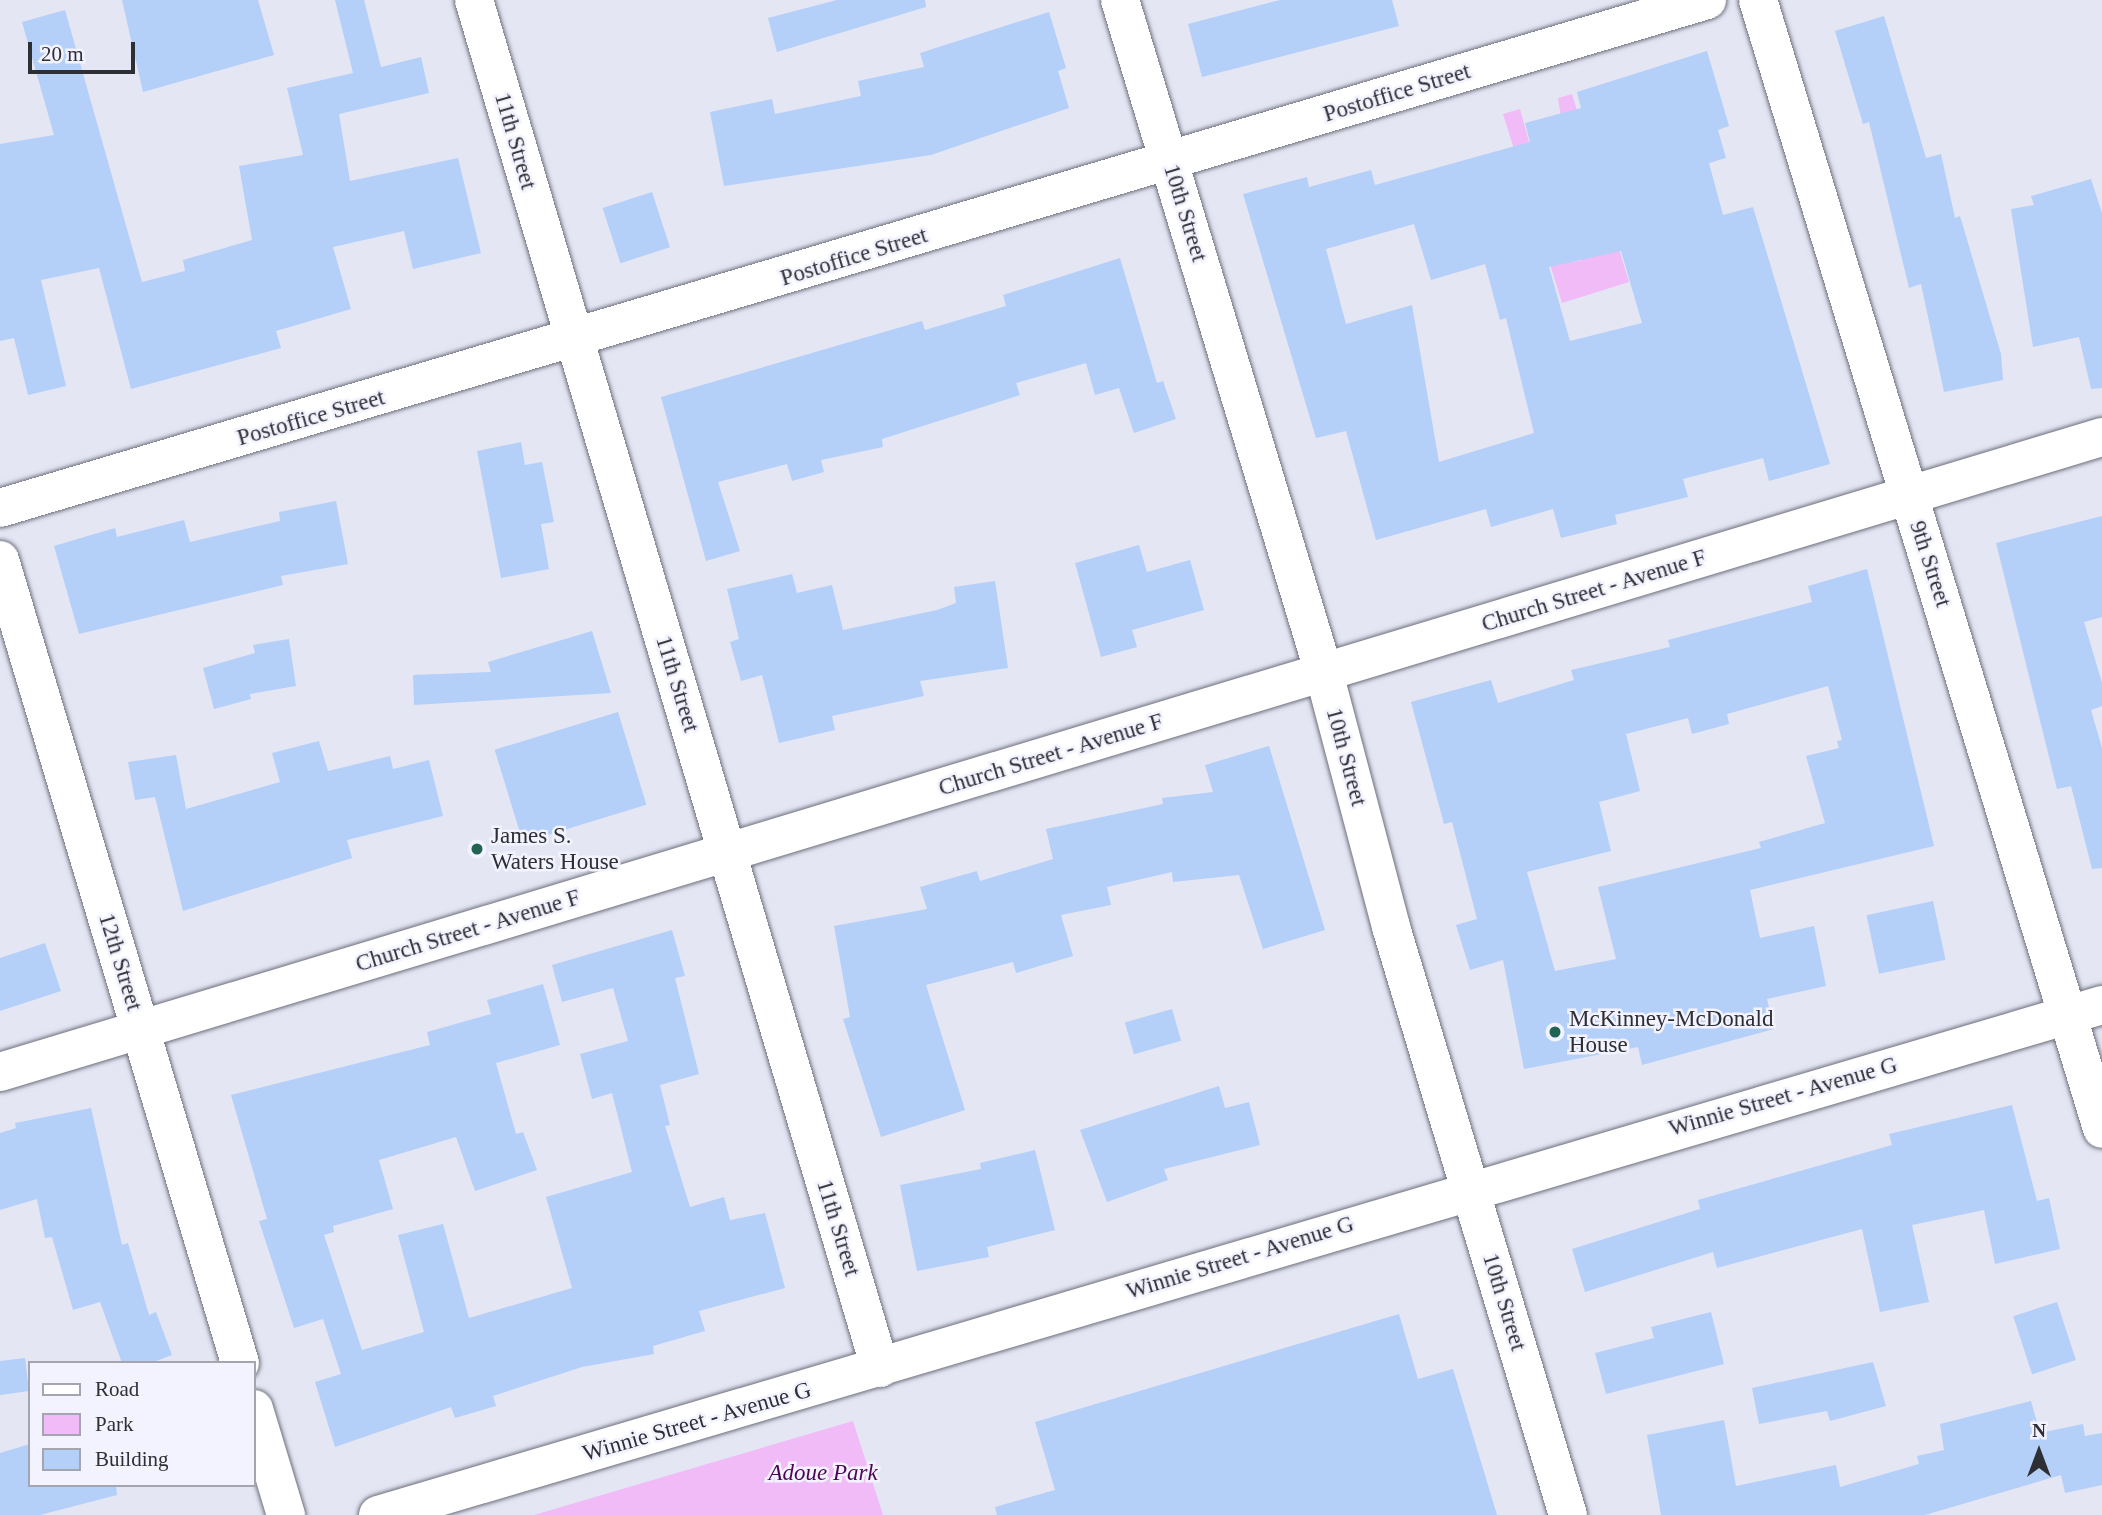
<!DOCTYPE html>
<html>
<head>
<meta charset="utf-8">
<style>
	body { margin:0 }
	#map { position:relative; width:2102px; height:1515px; overflow:hidden; background:#e4e6f4; font-family:Georgia,serif }
	div>[style] { position:absolute }
	.green>* { inset:0; background:#f1bbf8 }
	.building>* { inset:0; background:#b4cff8; transform-origin:0 0 }
	.roads { filter:drop-shadow(0 0 2px #6d6f7b) drop-shadow(0 0 2px #6d6f7b) }
	.street>* { height:38px; margin:-19px; padding:0 19px; transform-origin:19px; border-radius:19px; background:#fff }
	.dots>* { width:19px; height:19px; translate:-50% -50%; box-sizing:border-box; border:4px solid #f2f3ff; border-radius:50% }
	span { translate:-50% -50%; white-space:nowrap; text-align:center; line-height:1.15; -webkit-text-stroke:5px #f2f3ff; paint-order:stroke }
	.street-label { font-size:23px; color:#2e2f34 }
	.poi-label { font-size:23px; color:#2e2f34 }
	.left { translate:0 -50%; text-align:left }
	.park-label { font-size:23px; color:#4d0656; font-style:italic }
	.legend { position:absolute; left:28px; top:1361px; width:228px; height:126px; box-sizing:border-box; background:#f2f3ff; border:2px solid #a4a5ae; margin:0; padding:9px 12px; list-style:none; font-size:21px; color:#2e2f34 }
	.legend li { display:flex; align-items:center; gap:14px; height:35px }
	.legend b { width:35px; border:2px solid #a4a5ae }
	.north { position:absolute; left:2004px; top:1417px; width:70px; height:70px; -webkit-text-stroke:5px #f2f3ff; paint-order:stroke; rotate:0deg; font-size:19px; font-weight:700; line-height:28px; text-align:center; color:#2e2f34 }
	.north::after { content:''; display:block; margin:auto; width:24px; height:32px; background:#2e2f34; clip-path:polygon(50% 0,100% 100%,50% 72%,0 100%) }
	.scale { position:absolute; left:28px; top:42px; width:107px; height:32px; box-sizing:border-box; border:4px solid #2e2f34; border-top:0; padding-left:9px; font-size:21px; line-height:24px; white-space:nowrap; color:#2e2f34; -webkit-text-stroke:5px #f2f3ff; paint-order:stroke }
</style>
</head>
<body>
<div id="map">
	<div class="green">
		<div style="clip-path:polygon(1572px 94px,1629px 282px,1562px 303px,1503px 114px,1520px 109px,1559px 252px,1568px 250px,1572px 262px,1582px 260px,1558px 98px)"></div>
		<div style="clip-path:polygon(853px 1421px,883px 1515px,534px 1515px)"></div>
	</div>
	<div class="building">
		<div style="clip-path:polygon(122px 0,258px 0,274px 55px,143px 92px)"></div>
		<div style="clip-path:polygon(335px 0,364px 0,381px 67px,421px 57px,429px 93px,339px 114px,350px 181px,458px 158px,481px 253px,413px 269px,404px 231px,333px 247px,351px 309px,276px 331px,281px 348px,131px 389px,99px 268px,41px 280px,66px 386px,28px 395px,14px 338px,0 341px,0 144px,54px 135px,22px 22px,65px 10px,142px 282px,185px 271px,183px 260px,252px 240px,239px 166px,303px 155px,287px 88px,353px 73px)"></div>
		<div style="clip-path:polygon(837px 0,925px 0,926px 7px,777px 52px,768px 18px)"></div>
		<div style="clip-path:polygon(1280px 0,1392px 0,1399px 26px,1202px 77px,1188px 24px)"></div>
		<div style="clip-path:polygon(1049px 12px,1066px 68px,1058px 71px,1069px 108px,931px 155px,724px 186px,710px 112px,772px 99px,775px 114px,861px 96px,858px 81px,924px 67px,920px 53px)"></div>
		<div style="clip-path:polygon(1884px 16px,1926px 158px,1941px 154px,1955px 218px,1960px 216px,2001px 354px,2003px 380px,1944px 392px,1921px 284px,1909px 288px,1869px 122px,1863px 124px,1835px 31px)"></div>
		<div style="clip-path:polygon(evenodd,1707px 51px,1729px 126px,1718px 130px,1726px 158px,1709px 163px,1723px 215px,1753px 207px,1830px 464px,1769px 481px,1763px 458px,1683px 479px,1688px 497px,1615px 515px,1617px 524px,1561px 538px,1553px 509px,1491px 527px,1486px 509px,1376px 540px,1346px 431px,1316px 438px,1243px 194px,1307px 177px,1309px 187px,1371px 170px,1375px 185px,1530px 142px,1525px 123px,1581px 108px,1577px 92px,1707px 51px,1414px 224px,1431px 280px,1485px 264px,1500px 320px,1506px 318px,1534px 433px,1439px 462px,1412px 305px,1346px 324px,1326px 249px,1414px 224px,1707px 51px,1621px 251px,1642px 323px,1570px 341px,1549px 267px,1621px 251px)"></div>
		<div style="clip-path:polygon(2091px 179px,2102px 213px,2102px 388px,2091px 389px,2079px 337px,2033px 347px,2011px 209px,2034px 205px,2031px 196px)"></div>
		<div style="left:652px;top:192px;width:58px;height:52px;rotate:72deg"></div>
		<div style="clip-path:polygon(1120px 258px,1157px 383px,1163px 381px,1176px 419px,1134px 433px,1119px 388px,1095px 395px,1086px 363px,1016px 383px,1020px 395px,882px 439px,883px 447px,821px 460px,824px 472px,792px 481px,787px 464px,718px 482px,740px 551px,706px 561px,661px 397px,922px 321px,925px 330px,1006px 306px,1003px 295px)"></div>
		<div style="clip-path:polygon(521px 442px,525px 465px,542px 462px,554px 522px,541px 524px,549px 569px,501px 578px,477px 451px)"></div>
		<div style="clip-path:polygon(336px 501px,348px 564px,281px 576px,283px 585px,79px 634px,54px 546px,115px 528px,117px 537px,184px 520px,190px 542px,280px 521px,279px 512px)"></div>
		<div style="clip-path:polygon(2102px 516px,2102px 617px,2084px 622px,2102px 683px,2102px 706px,2091px 710px,2102px 748px,2102px 868px,2092px 869px,2071px 786px,2057px 789px,1996px 543px)"></div>
		<div style="clip-path:polygon(1139px 545px,1147px 572px,1190px 560px,1204px 610px,1132px 630px,1137px 647px,1101px 657px,1075px 563px)"></div>
		<div style="clip-path:polygon(evenodd,1867px 569px,1934px 846px,1750px 890px,1760px 938px,1814px 926px,1826px 986px,1767px 999px,1774px 1029px,1642px 1065px,1638px 1047px,1524px 1069px,1503px 960px,1470px 970px,1456px 925px,1477px 919px,1452px 822px,1444px 824px,1411px 702px,1491px 680px,1498px 703px,1574px 680px,1571px 670px,1670px 647px,1668px 640px,1812px 602px,1808px 586px,1867px 569px,1828px 686px,1842px 740px,1837px 741px,1839px 748px,1806px 756px,1825px 823px,1759px 842px,1761px 848px,1598px 887px,1616px 959px,1555px 971px,1527px 872px,1611px 851px,1599px 802px,1640px 791px,1626px 734px,1688px 718px,1692px 734px,1729px 724px,1727px 714px,1828px 686px)"></div>
		<div style="clip-path:polygon(792px 574px,797px 593px,832px 585px,843px 630px,937px 610px,956px 603px,954px 587px,995px 581px,1008px 668px,920px 681px,924px 696px,832px 716px,835px 730px,779px 743px,762px 675px,741px 681px,730px 642px,739px 639px,727px 589px)"></div>
		<div style="clip-path:polygon(592px 631px,611px 693px,414px 705px,413px 675px,491px 672px,488px 662px)"></div>
		<div style="clip-path:polygon(289px 639px,296px 686px,250px 694px,251px 699px,214px 709px,203px 668px,255px 653px,253px 645px)"></div>
		<div style="left:618px;top:712px;width:97px;height:129px;rotate:73deg"></div>
		<div style="clip-path:polygon(319px 741px,328px 771px,390px 756px,393px 769px,429px 760px,443px 816px,347px 840px,352px 858px,183px 911px,155px 797px,135px 800px,128px 762px,176px 755px,186px 809px,280px 782px,272px 753px)"></div>
		<div style="clip-path:polygon(1269px 746px,1325px 930px,1263px 949px,1239px 875px,1173px 882px,1172px 872px,1107px 887px,1111px 905px,1061px 915px,1073px 956px,1016px 973px,1013px 962px,926px 985px,965px 1110px,881px 1137px,843px 1019px,850px 1017px,834px 926px,927px 909px,920px 887px,977px 871px,980px 881px,1053px 859px,1046px 829px,1163px 804px,1162px 798px,1213px 792px,1205px 765px)"></div>
		<div style="left:1933px;top:901px;width:60px;height:68px;rotate:78deg"></div>
		<div style="clip-path:polygon(672px 930px,685px 976px,675px 978px,699px 1074px,660px 1085px,670px 1125px,665px 1126px,690px 1207px,724px 1197px,730px 1220px,765px 1213px,785px 1288px,699px 1311px,705px 1331px,653px 1346px,654px 1354px,582px 1367px,493px 1396px,496px 1406px,455px 1418px,451px 1407px,335px 1447px,315px 1382px,341px 1374px,323px 1319px,294px 1328px,259px 1221px,267px 1219px,231px 1095px,430px 1045px,427px 1032px,491px 1014px,487px 1000px,543px 984px,560px 1045px,496px 1063px,516px 1134px,523px 1132px,537px 1170px,475px 1191px,456px 1137px,379px 1160px,393px 1209px,333px 1226px,334px 1232px,324px 1235px,362px 1350px,424px 1332px,398px 1235px,443px 1224px,469px 1318px,572px 1288px,546px 1197px,632px 1172px,612px 1093px,592px 1099px,580px 1054px,628px 1041px,613px 988px,562px 1002px,552px 965px)"></div>
		<div style="clip-path:polygon(45px 943px,61px 991px,0 1011px,0 958px)"></div>
		<div style="left:1172px;top:1009px;width:33px;height:49px;rotate:74deg"></div>
		<div style="clip-path:polygon(1219px 1086px,1225px 1108px,1249px 1102px,1260px 1145px,1164px 1169px,1168px 1180px,1107px 1202px,1080px 1130px)"></div>
		<div style="clip-path:polygon(2012px 1105px,2037px 1201px,2049px 1198px,2060px 1249px,1995px 1264px,1984px 1210px,1912px 1225px,1929px 1302px,1880px 1312px,1862px 1229px,1717px 1268px,1713px 1252px,1585px 1292px,1572px 1249px,1700px 1209px,1698px 1200px,1892px 1145px,1889px 1134px)"></div>
		<div style="clip-path:polygon(91px 1108px,122px 1245px,128px 1243px,149px 1315px,156px 1312px,172px 1355px,151px 1363px,122px 1363px,100px 1302px,73px 1310px,52px 1237px,45px 1238px,37px 1199px,0 1210px,0 1133px,16px 1128px,15px 1123px)"></div>
		<div style="clip-path:polygon(1035px 1150px,1055px 1230px,987px 1247px,989px 1257px,917px 1271px,900px 1185px,981px 1169px,980px 1163px)"></div>
		<div style="left:2057px;top:1302px;width:61px;height:46px;rotate:72deg"></div>
		<div style="clip-path:polygon(1711px 1312px,1724px 1364px,1606px 1394px,1595px 1353px,1654px 1338px,1651px 1327px)"></div>
		<div style="clip-path:polygon(1399px 1314px,1418px 1379px,1453px 1369px,1497px 1515px,997px 1515px,995px 1507px,1055px 1490px,1035px 1422px)"></div>
		<div style="clip-path:polygon(25px 1358px,29px 1391px,0 1395px,0 1361px)"></div>
		<div style="clip-path:polygon(1873px 1362px,1886px 1406px,1830px 1421px,1827px 1411px,1759px 1424px,1752px 1388px)"></div>
		<div style="clip-path:polygon(2031px 1401px,2040px 1433px,2083px 1424px,2085px 1436px,2102px 1433px,2102px 1485px,2065px 1493px,2061px 1475px,1925px 1515px,1661px 1515px,1647px 1435px,1724px 1420px,1736px 1486px,1836px 1465px,1840px 1487px,1919px 1464px,1917px 1456px,1944px 1450px,1940px 1424px)"></div>
		<div style="clip-path:polygon(30px 1444px,30px 1485px,116px 1485px,117px 1495px,40px 1515px,0 1515px,0 1453px)"></div>
	</div>
	<div class="roads">
		<div class="street">
			<div style="left:474px;top:0;width:1427px;rotate:73.47deg"></div>
			<div style="left:1120px;top:0;width:703px;rotate:73.14deg"></div>
			<div style="left:1324px;top:673px;width:263px;rotate:75.2deg"></div>
			<div style="left:1391px;top:927px;width:614px;rotate:73.25deg"></div>
			<div style="left:1758px;top:0;width:1180px;rotate:73.05deg"></div>
			<div style="left:0;top:508px;width:1781px;rotate:-16.57deg"></div>
			<div style="left:0;top:560px;width:838px;rotate:73.36deg"></div>
			<div style="left:0;top:1072px;width:2196px;rotate:-16.81deg"></div>
			<div style="left:254px;top:1409px;width:111px;rotate:73.2deg"></div>
			<div style="left:378px;top:1515px;width:1798px;rotate:-16.48deg"></div>
		</div>
	</div>
	<div class="dots">
		<div style="left:477px;top:849px;background:#226453"></div>
		<div style="left:1555px;top:1032px;background:#226453"></div>
	</div>
	<div class="street-label">
		<span style="left:1397px;top:93px;rotate:-17deg">Postoffice Street</span>
		<span style="left:515px;top:141px;rotate:74deg">11th Street</span>
		<span style="left:1185px;top:213px;rotate:73deg">10th Street</span>
		<span style="left:854px;top:257px;rotate:-17deg">Postoffice Street</span>
		<span style="left:311px;top:418px;rotate:-16deg">Postoffice Street</span>
		<span style="left:1930px;top:564px;rotate:72deg">9th Street</span>
		<span style="left:1594px;top:591px;rotate:-17deg">Church Street - Avenue F</span>
		<span style="left:677px;top:684px;rotate:73deg">11th Street</span>
		<span style="left:1051px;top:755px;rotate:-17deg">Church Street - Avenue F</span>
		<span style="left:1346px;top:757px;rotate:75deg">10th Street</span>
		<span style="left:468px;top:931px;rotate:-17deg">Church Street - Avenue F</span>
		<span style="left:120px;top:962px;rotate:73deg">12th Street</span>
		<span style="left:1783px;top:1097px;rotate:-16deg">Winnie Street - Avenue G</span>
		<span style="left:838px;top:1228px;rotate:73deg">11th Street</span>
		<span style="left:1240px;top:1258px;rotate:-17deg">Winnie Street - Avenue G</span>
		<span style="left:1504px;top:1302px;rotate:73deg">10th Street</span>
		<span style="left:697px;top:1422px;rotate:-16deg">Winnie Street - Avenue G</span>
	</div>
	<div class="poi-label">
		<span class="left" style="left:491px;top:849px">James S.<br>Waters House</span>
		<span class="left" style="left:1569px;top:1032px">McKinney-McDonald<br>House</span>
	</div>
	<div class="park-label">
		<span style="left:823px;top:1473px">Adoue Park</span>
	</div>
	<ul class="legend">
	<li><b style="height:9px;background:#fff"></b>Road</li>
	<li><b style="height:19px;background:#f1bbf8"></b>Park</li>
	<li><b style="height:19px;background:#b4cff8"></b>Building</li>
	</ul>
	<div class="north">N</div>
	<div class="scale">20 m</div>
</div>
</body>
</html>
